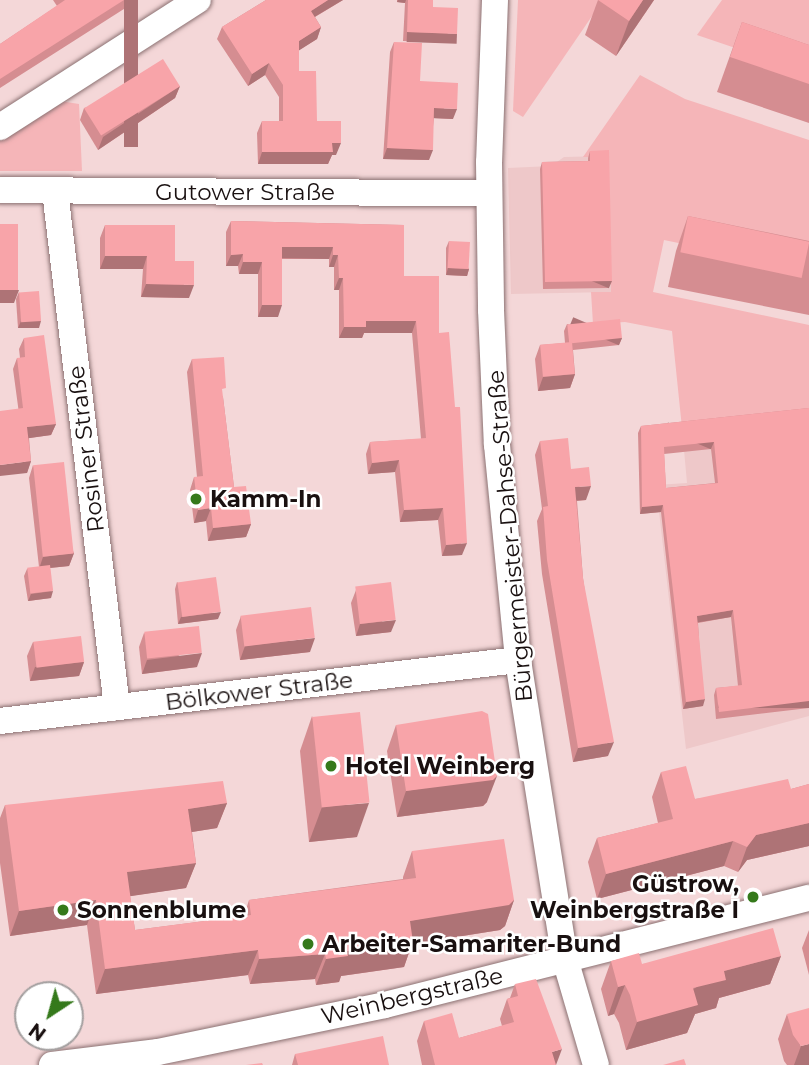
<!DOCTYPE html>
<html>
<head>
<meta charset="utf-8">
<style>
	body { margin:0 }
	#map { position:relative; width:809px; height:1065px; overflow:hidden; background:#f4d7d8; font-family:Montserrat,sans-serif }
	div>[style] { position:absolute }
	.built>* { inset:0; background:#eec8c9 }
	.green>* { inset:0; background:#f5b5b8 }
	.roads { filter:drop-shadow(0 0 2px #8b7172) drop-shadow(0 0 2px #8b7172) }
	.street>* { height:26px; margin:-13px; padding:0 13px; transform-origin:13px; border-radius:13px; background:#fff }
	.wall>* { inset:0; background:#d58d91 }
	.shaded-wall>* { inset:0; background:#ae7376; transform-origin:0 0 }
	.building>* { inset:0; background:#f8a4a9; transform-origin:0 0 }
	.dots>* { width:19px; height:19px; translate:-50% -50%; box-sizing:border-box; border:4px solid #fff; border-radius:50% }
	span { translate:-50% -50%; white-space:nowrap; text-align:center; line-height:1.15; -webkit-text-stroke:5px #fff; paint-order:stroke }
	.street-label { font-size:23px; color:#191010 }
	.poi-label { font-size:23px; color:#191010; font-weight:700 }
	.left { translate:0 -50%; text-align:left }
	.right { translate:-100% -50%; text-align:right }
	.north { position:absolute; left:14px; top:981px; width:70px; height:70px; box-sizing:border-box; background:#fff; border:2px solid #a39f9f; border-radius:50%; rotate:216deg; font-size:19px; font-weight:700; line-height:28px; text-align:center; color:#191010 }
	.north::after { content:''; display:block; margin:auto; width:24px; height:32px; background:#35791b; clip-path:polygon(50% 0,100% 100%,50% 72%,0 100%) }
</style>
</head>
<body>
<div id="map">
	<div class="built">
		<div style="clip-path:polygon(607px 156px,611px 292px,511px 294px,508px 168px,551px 166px,564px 157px)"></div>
		<div style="clip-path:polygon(809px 413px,809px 716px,686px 749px,656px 485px,687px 483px,682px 428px)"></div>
	</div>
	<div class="green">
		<div style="clip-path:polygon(518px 0,603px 0,523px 117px,513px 111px)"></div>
		<div style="clip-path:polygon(722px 0,809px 0,809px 73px,697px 35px)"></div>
		<div style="clip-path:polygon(640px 75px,685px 99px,809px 140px,809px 270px,664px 240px,653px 292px,809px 325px,809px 413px,682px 428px,672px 331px,625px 322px,593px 324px,591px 292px,611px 292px,607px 157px,583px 157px)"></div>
		<div style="clip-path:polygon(60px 101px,79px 104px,82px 171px,0 171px,0 140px)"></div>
	</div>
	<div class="roads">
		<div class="street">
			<div style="left:495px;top:0;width:162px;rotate:92.1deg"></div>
			<div style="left:489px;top:162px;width:148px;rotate:89.2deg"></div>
			<div style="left:491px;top:310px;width:135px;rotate:87.5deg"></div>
			<div style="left:497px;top:445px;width:216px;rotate:84.4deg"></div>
			<div style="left:518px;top:660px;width:303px;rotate:81.1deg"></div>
			<div style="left:565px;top:959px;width:110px;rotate:73.7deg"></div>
			<div style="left:0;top:127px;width:235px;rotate:-32.7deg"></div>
			<div style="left:0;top:190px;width:489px;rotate:0.4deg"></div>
			<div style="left:55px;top:191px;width:520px;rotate:83.15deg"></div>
			<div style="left:0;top:721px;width:522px;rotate:-6.72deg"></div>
			<div style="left:52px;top:1065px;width:107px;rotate:-7deg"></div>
			<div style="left:158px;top:1052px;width:232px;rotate:-11.7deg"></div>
			<div style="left:385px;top:1005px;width:437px;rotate:-14.2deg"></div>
		</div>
	</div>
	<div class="wall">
		<div style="clip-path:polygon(53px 0,138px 0,0 88px,0 44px,57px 6px)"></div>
		<div style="clip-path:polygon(266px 0,343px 0,315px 17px,321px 27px,317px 39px,299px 50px,299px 71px,317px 121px,336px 155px,332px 155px,328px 164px,258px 164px,257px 133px,262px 121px,279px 121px,279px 97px,265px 75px,248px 86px,217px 39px,222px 27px)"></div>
		<div style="clip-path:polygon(397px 0,433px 0,433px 7px,453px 43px,403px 41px,405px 3px,397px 2px)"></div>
		<div style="clip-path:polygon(598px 0,654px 0,616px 56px,585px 35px)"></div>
		<div style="clip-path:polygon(742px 22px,809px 45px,809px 123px,717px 92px)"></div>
		<div style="clip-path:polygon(394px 42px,420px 81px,453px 119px,434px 118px,429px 160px,383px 159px,390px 52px)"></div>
		<div style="clip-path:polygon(180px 86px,175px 98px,98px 150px,80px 120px,84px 108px)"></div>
		<div style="clip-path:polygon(590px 151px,609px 288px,543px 289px,540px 169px,542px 162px,588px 161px,588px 158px)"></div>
		<div style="clip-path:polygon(688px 216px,809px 241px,809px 315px,668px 287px,676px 251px)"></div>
		<div style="clip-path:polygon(231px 221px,404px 225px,404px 276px,439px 333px,462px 555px,442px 556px,438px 520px,400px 522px,395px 472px,368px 474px,366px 454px,370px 442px,421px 439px,412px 333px,364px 333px,362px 338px,339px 338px,339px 290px,334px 290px,334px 267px,329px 267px,329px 259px,282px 259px,278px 317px,258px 317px,258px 274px,239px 274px,238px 266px,226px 266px,226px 232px)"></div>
		<div style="clip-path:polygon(105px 225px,175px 261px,189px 298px,141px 297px,143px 269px,100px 269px,100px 238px)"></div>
		<div style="clip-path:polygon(449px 241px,469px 269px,467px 276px,446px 275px,446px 248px)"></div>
		<div style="clip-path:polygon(19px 292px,39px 328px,18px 328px,16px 299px)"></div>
		<div style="clip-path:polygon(567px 324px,622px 338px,619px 345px,573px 350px,575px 374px,570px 388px,538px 391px,535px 359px,540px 345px,565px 343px,564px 331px)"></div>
		<div style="clip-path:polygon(24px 338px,56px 424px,51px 435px,29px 438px,31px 461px,27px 473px,13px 369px,17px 358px,20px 358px,19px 349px)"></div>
		<div style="clip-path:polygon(192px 359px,223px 397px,234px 487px,251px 524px,246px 537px,208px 541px,206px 521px,194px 523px,190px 490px,194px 477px,197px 477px,187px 372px)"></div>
		<div style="clip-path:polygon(evenodd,809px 408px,809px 708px,716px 719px,714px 695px,716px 688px,738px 686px,731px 617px,698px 623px,703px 706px,683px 709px,661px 512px,640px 514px,638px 433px,641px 426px,809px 408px,711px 449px,715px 483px,666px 488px,664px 454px,711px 449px)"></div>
		<div style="clip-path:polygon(540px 441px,571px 469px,586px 500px,577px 501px,583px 578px,608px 756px,573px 762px,542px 574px,537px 521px,542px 509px,535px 455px)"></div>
		<div style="clip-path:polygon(33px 465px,74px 553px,69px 566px,50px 568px,51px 598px,28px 601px,24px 576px,27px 569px,39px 567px,29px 478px)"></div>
		<div style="clip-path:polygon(177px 582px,218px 619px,178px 624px,175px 589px)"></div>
		<div style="clip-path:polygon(356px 590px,391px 632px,356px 636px,351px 603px)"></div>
		<div style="clip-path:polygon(241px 616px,310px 652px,240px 660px,236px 630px)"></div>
		<div style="clip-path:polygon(144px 633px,197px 667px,142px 674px,139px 647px)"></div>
		<div style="clip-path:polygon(33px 642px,84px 662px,79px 676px,30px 681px,27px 656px)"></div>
		<div style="clip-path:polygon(312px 716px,357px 837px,309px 842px,300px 751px)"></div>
		<div style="clip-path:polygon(396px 725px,487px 802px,483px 806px,397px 817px,387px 751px)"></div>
		<div style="clip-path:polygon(661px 772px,695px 799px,791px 789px,809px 784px,809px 846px,747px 860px,738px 872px,724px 866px,597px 899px,588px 862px,597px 838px,658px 823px,652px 797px)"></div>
		<div style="clip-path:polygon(227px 803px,217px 828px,192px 832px,196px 863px,186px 888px,130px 896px,135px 930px,244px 916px,249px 900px,403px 879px,403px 877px,412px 851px,514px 900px,505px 926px,500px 930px,412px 944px,404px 967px,341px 976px,339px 982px,316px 985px,315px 979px,250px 984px,248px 975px,96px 994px,87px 925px,10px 936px,0 863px,0 818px,5px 805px)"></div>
		<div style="clip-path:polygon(809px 930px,809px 975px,802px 948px)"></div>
		<div style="clip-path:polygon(781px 956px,770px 984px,719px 998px,716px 1008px,695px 1014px,687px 1033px,626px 1050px,619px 1023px,614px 1014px,608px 1016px,601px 989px,611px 961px,642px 964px)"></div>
		<div style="clip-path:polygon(515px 984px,556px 1065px,422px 1065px,417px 1041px,424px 1021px,459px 1038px,502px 1026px,500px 1019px,507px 999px,510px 998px)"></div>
		<div style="clip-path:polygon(787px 1014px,809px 1065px,787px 1065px,784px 1061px,778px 1039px)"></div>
		<div style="clip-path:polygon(295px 1054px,389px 1065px,292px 1065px)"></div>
	</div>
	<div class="shaded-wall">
		<div style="left:124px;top:0;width:14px;height:147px"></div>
		<div style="clip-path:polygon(328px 0,343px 0,306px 22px,311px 11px)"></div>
		<div style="clip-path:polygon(398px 0,406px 0,405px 3px,397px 2px)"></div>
		<div style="clip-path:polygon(643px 0,654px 0,616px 56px,629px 21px)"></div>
		<div style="clip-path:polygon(321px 27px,317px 39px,295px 53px,299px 41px)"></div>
		<div style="left:407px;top:32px;width:50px;height:10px;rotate:2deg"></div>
		<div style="clip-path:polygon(269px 63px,265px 75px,248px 86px,252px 74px)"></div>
		<div style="clip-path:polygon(180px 86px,175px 98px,98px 150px,103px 137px)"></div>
		<div style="clip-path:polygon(434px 108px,457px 109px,453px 119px,430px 118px)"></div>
		<div style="clip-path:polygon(332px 143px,341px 143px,336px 155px,332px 155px,328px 164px,258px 164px,262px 152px)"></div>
		<div style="clip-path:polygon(387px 148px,433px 150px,429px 160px,383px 159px)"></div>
		<div style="clip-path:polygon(282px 247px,333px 247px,329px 259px,278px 258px)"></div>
		<div style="clip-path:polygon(243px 254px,238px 266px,226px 266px,231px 255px)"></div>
		<div style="clip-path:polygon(333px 255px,338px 255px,334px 267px,329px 267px)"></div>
		<div style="clip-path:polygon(105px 256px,147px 256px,143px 269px,100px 269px)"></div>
		<div style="clip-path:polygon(243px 262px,262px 262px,258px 274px,239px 274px)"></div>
		<div style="clip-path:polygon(448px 268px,469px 269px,467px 276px,446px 275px)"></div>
		<div style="clip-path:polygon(339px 278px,343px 278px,339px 290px,334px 290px)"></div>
		<div style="left:612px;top:281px;width:8px;height:67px;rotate:113deg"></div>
		<div style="clip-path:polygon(146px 284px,194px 285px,189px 298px,141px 297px)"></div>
		<div style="clip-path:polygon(0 290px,19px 290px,14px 303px,0 303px)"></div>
		<div style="clip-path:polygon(262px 305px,282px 305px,278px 317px,258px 317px)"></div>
		<div style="clip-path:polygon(21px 321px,41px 321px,39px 328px,18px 328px)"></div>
		<div style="clip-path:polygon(366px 321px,416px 321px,412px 333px,364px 333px,362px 338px,339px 338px,344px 327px)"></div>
		<div style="left:622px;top:338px;width:8px;height:53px;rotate:113deg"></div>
		<div style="clip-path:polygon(575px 374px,570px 388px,538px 391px,543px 377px)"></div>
		<div style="clip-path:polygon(56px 424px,51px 435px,23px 439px,27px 427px)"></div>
		<div style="left:714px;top:442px;width:8px;height:50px;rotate:113deg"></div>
		<div style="clip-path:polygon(399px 460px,395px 472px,368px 474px,372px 463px)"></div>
		<div style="clip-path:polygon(31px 461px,27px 473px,0 476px,0 465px)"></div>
		<div style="clip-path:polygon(591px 486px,586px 500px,570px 501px,575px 487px)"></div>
		<div style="clip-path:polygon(663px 505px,661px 512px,640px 514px,642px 507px)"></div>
		<div style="clip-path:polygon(211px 508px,206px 521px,194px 523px,198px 510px)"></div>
		<div style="clip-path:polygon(443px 508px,438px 520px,400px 522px,404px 510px)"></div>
		<div style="clip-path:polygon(251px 524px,246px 537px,208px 541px,213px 528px)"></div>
		<div style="clip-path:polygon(467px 543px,462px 555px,442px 556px,446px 545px)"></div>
		<div style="clip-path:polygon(74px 553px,69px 566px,39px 569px,43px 557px)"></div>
		<div style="clip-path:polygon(53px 591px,51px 598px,28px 601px,31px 594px)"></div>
		<div style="clip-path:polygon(733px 610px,731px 617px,694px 623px,697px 616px)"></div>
		<div style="clip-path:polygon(221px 612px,218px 619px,178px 624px,181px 617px)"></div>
		<div style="clip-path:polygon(396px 620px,391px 632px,356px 636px,360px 624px)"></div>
		<div style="clip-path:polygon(315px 638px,310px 652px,240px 660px,245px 646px)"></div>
		<div style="clip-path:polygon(202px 653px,197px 667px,142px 674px,147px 660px)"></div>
		<div style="clip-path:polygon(84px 662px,79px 676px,30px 681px,35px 667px)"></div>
		<div style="clip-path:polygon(705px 699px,703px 706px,683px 709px,686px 702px)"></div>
		<div style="left:809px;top:701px;width:7px;height:91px;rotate:90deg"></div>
		<div style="clip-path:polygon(614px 742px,608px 756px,573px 762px,578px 748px)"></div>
		<div style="clip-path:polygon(497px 776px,487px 802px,483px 806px,397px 817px,406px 791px)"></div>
		<div style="clip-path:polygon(227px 803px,217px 828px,179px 834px,188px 809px)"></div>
		<div style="clip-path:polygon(369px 803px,357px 837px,309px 842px,322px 807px)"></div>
		<div style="clip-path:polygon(809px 823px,809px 846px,747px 860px,738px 872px,747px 847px,756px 835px)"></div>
		<div style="clip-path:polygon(733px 841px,724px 866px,597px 899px,606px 874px)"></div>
		<div style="clip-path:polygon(196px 863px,186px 888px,118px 898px,127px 872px)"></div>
		<div style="clip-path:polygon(96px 900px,87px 925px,10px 936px,19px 911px)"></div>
		<div style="clip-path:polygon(514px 900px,505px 926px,500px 930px,412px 944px,404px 967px,341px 976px,339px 982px,316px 985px,326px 959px,347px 951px,410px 921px)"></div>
		<div style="clip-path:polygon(258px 950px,248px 975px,96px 994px,105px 969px)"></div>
		<div style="clip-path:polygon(325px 954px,315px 979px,250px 984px,259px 959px)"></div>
		<div style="clip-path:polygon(781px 956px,770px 984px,719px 998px,716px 1008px,695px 1014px,687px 1033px,626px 1050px,637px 1022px,724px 971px)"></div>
		<div style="clip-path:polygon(625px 985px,614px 1014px,608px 1016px,618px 987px)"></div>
		<div style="clip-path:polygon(809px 1044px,809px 1065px,794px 1065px,801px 1046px)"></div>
		<div style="clip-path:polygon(562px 1049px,556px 1065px,547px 1065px,552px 1052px)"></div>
	</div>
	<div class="building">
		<div style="clip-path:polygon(65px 0,124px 0,0 79px,0 44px)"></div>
		<div style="clip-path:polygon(266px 0,328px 0,311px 11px,321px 27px,299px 41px,299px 71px,316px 71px,317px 121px,341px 121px,341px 143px,332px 143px,333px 152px,262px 152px,262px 121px,283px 121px,283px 85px,269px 63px,252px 74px,222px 27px)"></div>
		<div style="clip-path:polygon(408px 0,433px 0,433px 7px,458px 8px,457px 34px,407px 32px)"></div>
		<div style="clip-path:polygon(598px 0,643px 0,629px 21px)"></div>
		<div style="clip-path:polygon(742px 22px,809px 45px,809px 84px,730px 57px)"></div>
		<div style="clip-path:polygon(394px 42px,422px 43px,420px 81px,458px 83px,457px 109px,434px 108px,433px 150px,387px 148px)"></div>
		<div style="left:163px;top:59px;width:32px;height:93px;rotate:58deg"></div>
		<div style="clip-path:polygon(609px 150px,612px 281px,545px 282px,542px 162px,590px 161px,590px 151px)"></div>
		<div style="left:688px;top:216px;width:124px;height:37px;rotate:12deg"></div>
		<div style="clip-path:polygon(231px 221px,404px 225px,404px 276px,439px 276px,439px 333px,449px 332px,455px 407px,460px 407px,467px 543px,446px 545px,443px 508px,404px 510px,399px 460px,372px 463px,370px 442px,426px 438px,416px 321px,366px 321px,366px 327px,344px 327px,343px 278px,339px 278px,338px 255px,333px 255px,333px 247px,282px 247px,282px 305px,262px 305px,262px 262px,243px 262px,243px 254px,231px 255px)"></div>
		<div style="left:0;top:224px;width:18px;height:66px"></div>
		<div style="clip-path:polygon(105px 225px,175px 225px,175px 261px,194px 261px,194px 285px,146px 284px,147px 256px,105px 256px)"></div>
		<div style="left:449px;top:241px;width:21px;height:27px;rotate:3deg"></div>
		<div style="left:39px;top:291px;width:30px;height:20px;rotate:86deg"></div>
		<div style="left:620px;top:319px;width:19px;height:53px;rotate:84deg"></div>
		<div style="clip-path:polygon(44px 335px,56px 424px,27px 427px,31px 461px,0 465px,0 411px,23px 408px,17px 358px,25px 357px,24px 338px)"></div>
		<div style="left:572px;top:342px;width:32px;height:32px;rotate:85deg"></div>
		<div style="clip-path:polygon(224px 357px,226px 388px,222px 389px,234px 487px,246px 486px,251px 524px,213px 528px,211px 508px,198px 510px,194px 477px,203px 476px,192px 359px)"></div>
		<div style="clip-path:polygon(evenodd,809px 408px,809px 701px,719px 712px,716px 688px,742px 685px,733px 610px,697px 616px,705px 699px,686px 702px,663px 505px,642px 507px,641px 426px,809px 408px,714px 442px,718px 483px,666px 488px,664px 447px,714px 442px)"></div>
		<div style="clip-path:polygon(568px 438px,571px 469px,589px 467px,591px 486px,575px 487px,583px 578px,614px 742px,578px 748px,547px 560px,543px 507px,548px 506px,540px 441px)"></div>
		<div style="left:64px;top:462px;width:92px;height:31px;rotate:84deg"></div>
		<div style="left:50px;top:565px;width:26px;height:23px;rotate:83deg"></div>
		<div style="left:216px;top:577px;width:35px;height:39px;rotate:82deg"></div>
		<div style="left:391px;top:582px;width:38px;height:36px;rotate:83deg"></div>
		<div style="left:311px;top:607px;width:31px;height:71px;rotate:83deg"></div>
		<div style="left:199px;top:626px;width:27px;height:55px;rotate:84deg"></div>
		<div style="left:81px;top:636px;width:26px;height:48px;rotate:83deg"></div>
		<div style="clip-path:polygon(482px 711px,488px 714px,497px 776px,493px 780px,406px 791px,396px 725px)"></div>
		<div style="left:360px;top:712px;width:91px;height:48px;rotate:84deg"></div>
		<div style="clip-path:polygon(686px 766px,695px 799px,788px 779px,791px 789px,809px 784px,809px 823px,756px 835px,747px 847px,733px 841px,606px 874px,597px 838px,673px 819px,661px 772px)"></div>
		<div style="clip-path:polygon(223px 781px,227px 803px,188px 809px,196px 863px,127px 872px,135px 930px,251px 915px,249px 900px,416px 878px,412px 851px,504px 839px,514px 900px,509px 905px,410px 921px,413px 942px,347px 951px,348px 956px,326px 959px,325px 954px,259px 959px,258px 950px,105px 969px,96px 900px,19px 911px,5px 805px)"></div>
		<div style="clip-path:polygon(773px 928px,781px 956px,724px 971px,726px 980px,693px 988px,698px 1005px,637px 1022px,630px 995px,625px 985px,618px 987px,611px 961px,639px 953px,642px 964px)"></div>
		<div style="clip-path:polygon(536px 979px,562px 1049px,552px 1052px,556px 1065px,435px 1065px,424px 1021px,452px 1013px,459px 1038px,514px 1022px,507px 999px,518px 996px,515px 984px)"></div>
		<div style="clip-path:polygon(809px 1008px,809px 1044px,801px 1046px,793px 1035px,787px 1014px)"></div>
		<div style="clip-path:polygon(383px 1036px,389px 1065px,298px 1065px,295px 1054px)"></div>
		<div style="clip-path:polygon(684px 1059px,686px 1065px,663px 1065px)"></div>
		<div style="clip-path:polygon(262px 1063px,263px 1065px,246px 1065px)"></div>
	</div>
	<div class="dots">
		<div style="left:196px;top:499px;background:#35791b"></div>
		<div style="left:331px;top:766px;background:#35791b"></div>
		<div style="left:753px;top:897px;background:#35791b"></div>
		<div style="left:63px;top:910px;background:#35791b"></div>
		<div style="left:308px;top:944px;background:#35791b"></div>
	</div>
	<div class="street-label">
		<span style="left:245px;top:192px">Gutower Straße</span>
		<span style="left:86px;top:449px;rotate:-97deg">Rosiner Straße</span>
		<span style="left:510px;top:536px;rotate:-95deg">Bürgermeister-Dahse-Straße</span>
		<span style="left:259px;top:691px;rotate:-7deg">Bölkower Straße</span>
		<span style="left:412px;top:996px;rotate:-13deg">Weinbergstraße</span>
	</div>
	<div class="poi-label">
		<span class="left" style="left:210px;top:499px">Kamm-In</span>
		<span class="left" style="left:345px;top:766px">Hotel Weinberg</span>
		<span class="right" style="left:739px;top:897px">Güstrow,<br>Weinbergstraße I</span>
		<span class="left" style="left:77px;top:910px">Sonnenblume</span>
		<span class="left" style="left:322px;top:944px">Arbeiter-Samariter-Bund</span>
	</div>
	<div class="north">N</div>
</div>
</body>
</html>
